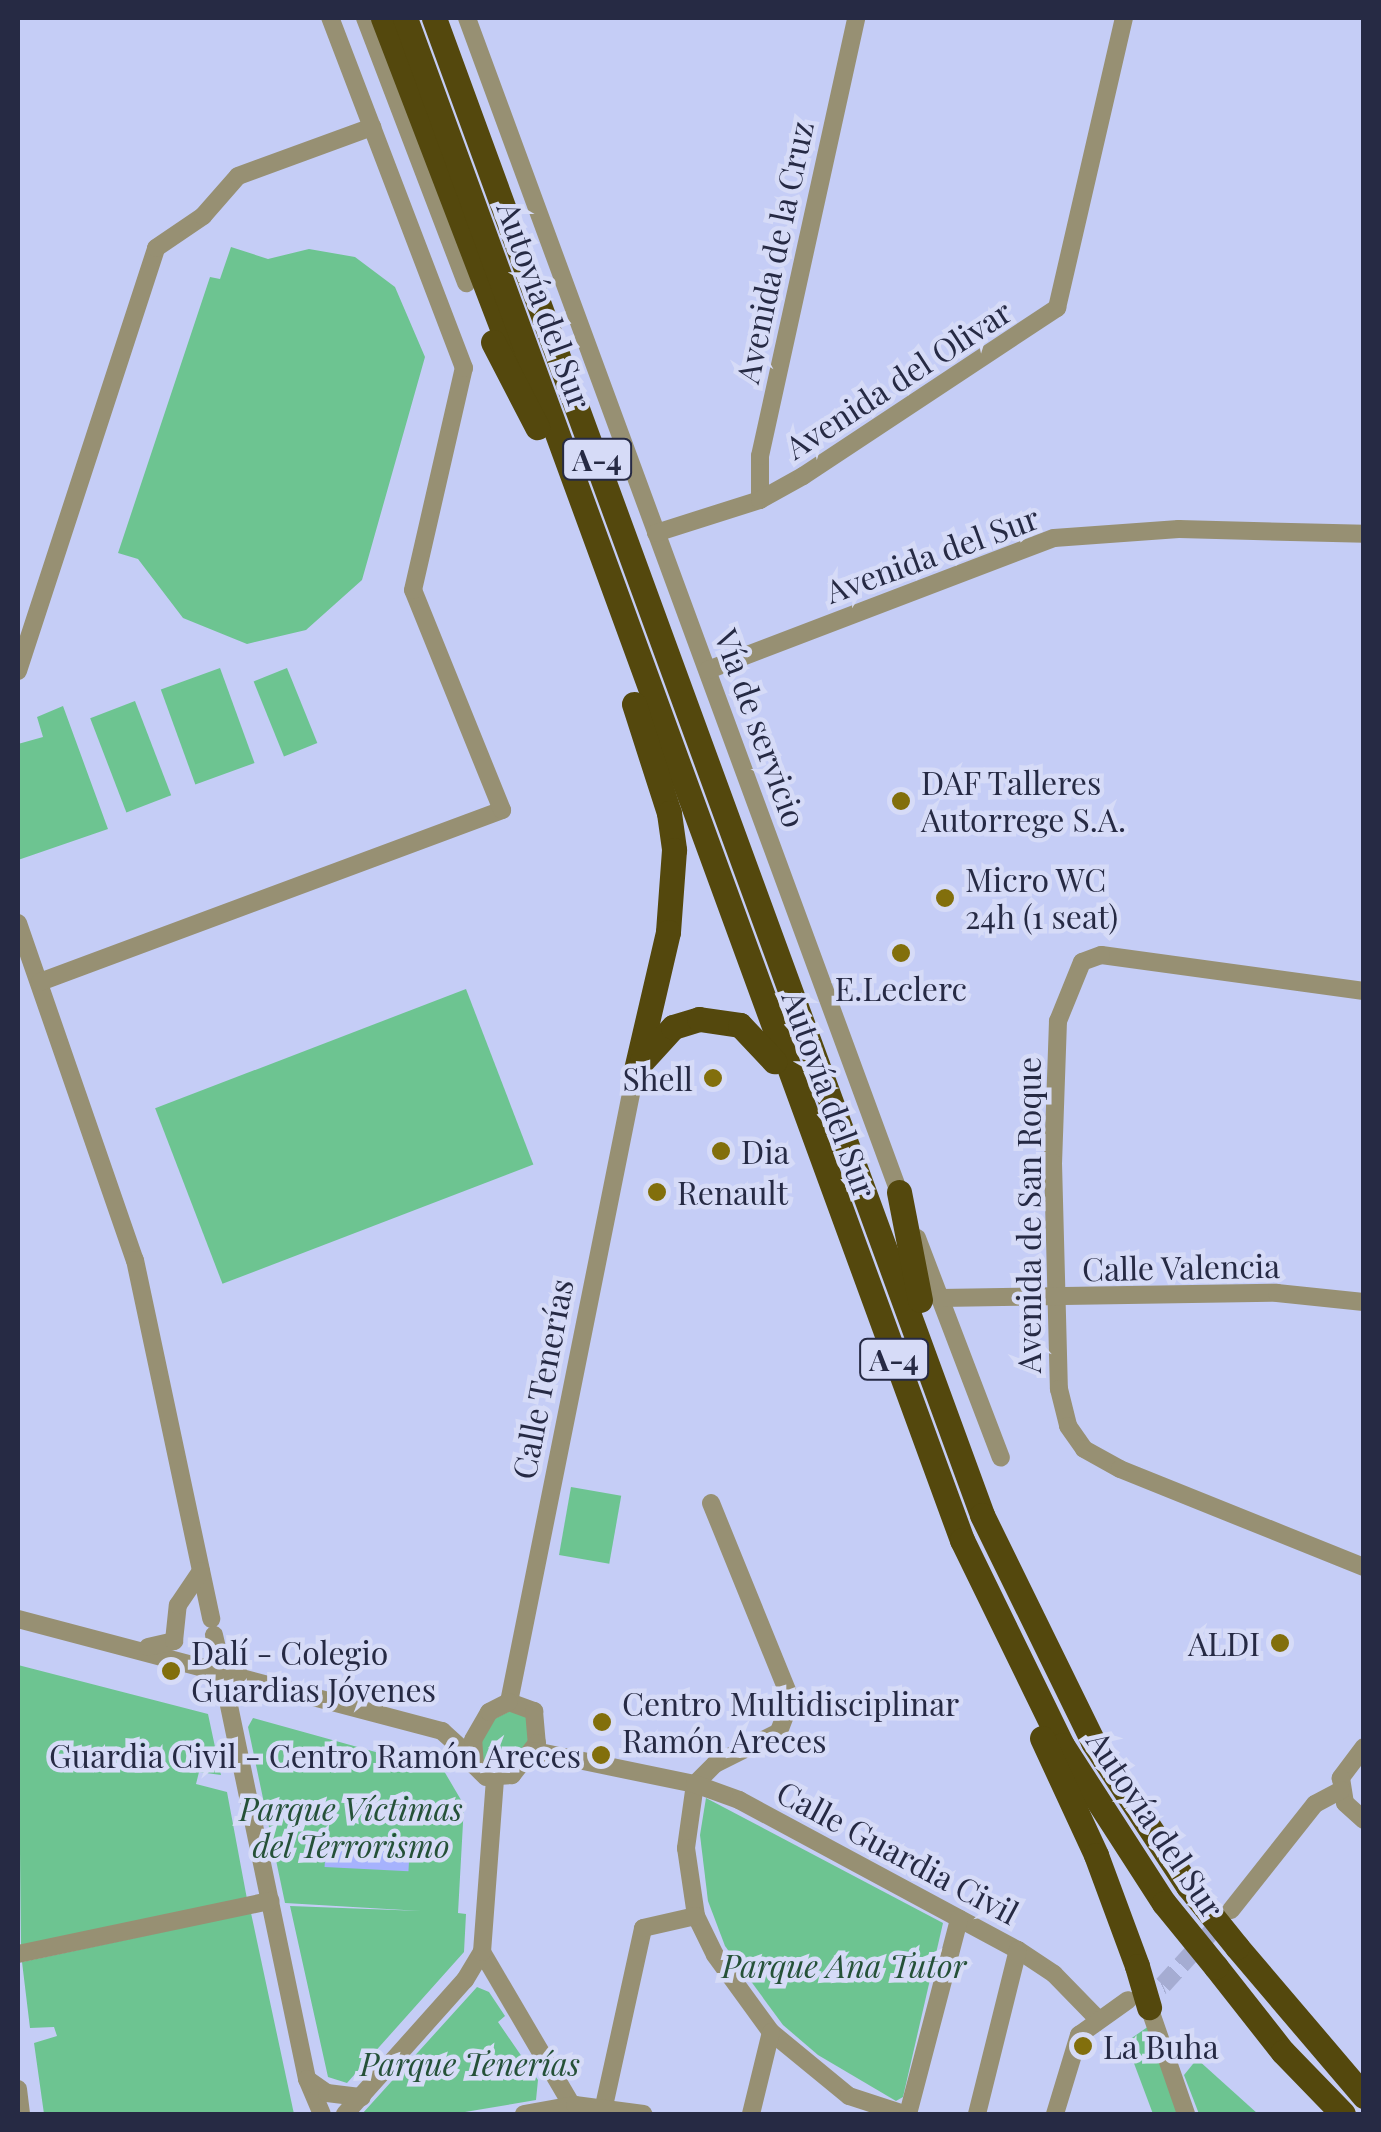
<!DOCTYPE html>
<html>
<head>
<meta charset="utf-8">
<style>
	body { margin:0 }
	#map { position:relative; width:1381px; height:2132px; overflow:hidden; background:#c5cdf6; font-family:"Playfair Display",serif }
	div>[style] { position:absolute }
	.green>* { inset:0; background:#6dc491; transform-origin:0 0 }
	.water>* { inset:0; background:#a6b2fd; transform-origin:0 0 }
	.minor-tunnel>* { height:18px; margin-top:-9px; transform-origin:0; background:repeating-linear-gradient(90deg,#a5acd2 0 18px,transparent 0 27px) }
	.minor>* { height:18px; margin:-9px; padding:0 9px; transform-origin:9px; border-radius:9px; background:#979073 }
	.highway>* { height:25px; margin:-12.5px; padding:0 12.5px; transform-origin:12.5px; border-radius:12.5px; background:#54480d }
	.highway-bridge>* { height:25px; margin:-12.5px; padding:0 12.5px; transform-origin:12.5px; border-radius:12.5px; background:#54480d }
	.dots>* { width:28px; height:28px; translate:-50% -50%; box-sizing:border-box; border:5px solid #d6dbf7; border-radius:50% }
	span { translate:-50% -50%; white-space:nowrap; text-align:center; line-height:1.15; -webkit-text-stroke:9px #d6dbf7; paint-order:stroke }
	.shield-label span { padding:2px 8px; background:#d6dbf7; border:2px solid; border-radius:8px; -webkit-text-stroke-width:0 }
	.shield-label { font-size:30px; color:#262a44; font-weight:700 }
	.street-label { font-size:32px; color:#262a44 }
	.poi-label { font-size:32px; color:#262a44 }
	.left { translate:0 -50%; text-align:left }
	.right { translate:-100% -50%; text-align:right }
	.park-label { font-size:32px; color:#255138; font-style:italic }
	.frame { position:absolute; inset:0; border:20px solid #262a44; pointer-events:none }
</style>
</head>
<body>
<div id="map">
	<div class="green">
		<div style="clip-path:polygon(231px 247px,268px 259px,309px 249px,355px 257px,395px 287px,425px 357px,362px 580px,306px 630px,247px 644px,183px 618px,138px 559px,118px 553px,210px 277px,220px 279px)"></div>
		<div style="left:220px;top:668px;width:101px;height:63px;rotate:70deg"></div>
		<div style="left:287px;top:668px;width:81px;height:36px;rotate:68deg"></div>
		<div style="left:135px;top:701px;width:101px;height:48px;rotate:69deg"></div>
		<div style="clip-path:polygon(63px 706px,108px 829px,18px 860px,18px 744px,43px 737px,37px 717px)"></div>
		<div style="left:466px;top:989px;width:188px;height:333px;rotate:69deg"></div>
		<div style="left:571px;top:1487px;width:51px;height:69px;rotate:10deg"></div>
		<div style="clip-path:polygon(18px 1665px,208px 1714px,221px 1775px,199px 1772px,196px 1784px,227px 1792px,247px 1899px,21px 1945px)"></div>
		<div style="clip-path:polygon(514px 1709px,526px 1712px,532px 1735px,509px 1769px,485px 1768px,479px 1744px,490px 1721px)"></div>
		<div style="clip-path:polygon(253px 1718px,444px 1771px,464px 1805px,458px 1913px,466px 1914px,464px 1952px,347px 2083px,328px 2077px,290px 1906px,421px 1911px,285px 1903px,248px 1727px)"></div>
		<div style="clip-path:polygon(706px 1798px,943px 1923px,903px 2097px,896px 2101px,818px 2055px,783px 2025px,725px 1946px,708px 1901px,700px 1835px)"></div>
		<div style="clip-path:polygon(251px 1913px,294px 2114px,44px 2114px,34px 2043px,57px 2036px,54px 2027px,30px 2028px,22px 1962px)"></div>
		<div style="clip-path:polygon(477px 1987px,489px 1992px,505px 2016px,498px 2022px,538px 2080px,536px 2100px,453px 2114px,362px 2114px)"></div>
		<div style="clip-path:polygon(1149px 2026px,1181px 2114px,1153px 2114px,1126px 2042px)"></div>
		<div style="clip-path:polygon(1197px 2059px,1258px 2114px,1199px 2114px,1184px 2075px)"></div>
	</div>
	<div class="water">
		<div style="left:326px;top:1840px;width:84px;height:27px;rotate:3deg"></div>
	</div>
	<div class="minor-tunnel">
		<div style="left:1137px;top:1996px;width:28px;rotate:-23deg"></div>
		<div style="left:1163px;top:1985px;width:91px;rotate:-47.7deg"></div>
	</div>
	<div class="minor">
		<div style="left:365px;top:18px;width:284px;rotate:69.1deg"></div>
		<div style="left:467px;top:18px;width:1260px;rotate:69.8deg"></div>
		<div style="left:760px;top:500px;width:44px;rotate:-90deg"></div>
		<div style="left:760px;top:456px;width:448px;rotate:-77.6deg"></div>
		<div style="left:656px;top:533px;width:109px;rotate:-17.6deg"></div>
		<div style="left:760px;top:500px;width:49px;rotate:-29.2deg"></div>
		<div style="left:803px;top:476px;width:305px;rotate:-33.5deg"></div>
		<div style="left:1057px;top:308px;width:298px;rotate:-77deg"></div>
		<div style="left:708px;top:670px;width:370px;rotate:-20.9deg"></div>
		<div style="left:1054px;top:538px;width:125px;rotate:-4.1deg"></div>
		<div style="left:1179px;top:529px;width:185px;rotate:1.5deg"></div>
		<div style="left:18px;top:671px;width:445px;rotate:-71.9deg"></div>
		<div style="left:156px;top:248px;width:57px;rotate:-34.2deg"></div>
		<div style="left:203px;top:216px;width:53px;rotate:-48.8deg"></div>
		<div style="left:238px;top:176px;width:143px;rotate:-20.1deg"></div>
		<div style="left:18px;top:923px;width:357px;rotate:70.9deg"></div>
		<div style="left:135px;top:1260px;width:367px;rotate:78deg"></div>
		<div style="left:40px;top:982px;width:493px;rotate:-20.4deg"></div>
		<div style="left:502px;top:810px;width:237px;rotate:-112deg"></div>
		<div style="left:413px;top:590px;width:228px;rotate:-77.1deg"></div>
		<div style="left:464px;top:368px;width:375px;rotate:-110.9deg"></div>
		<div style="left:1364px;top:991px;width:265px;rotate:-172.2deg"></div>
		<div style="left:1101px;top:955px;width:20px;rotate:160deg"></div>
		<div style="left:1082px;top:962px;width:64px;rotate:112.1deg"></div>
		<div style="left:1058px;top:1021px;width:142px;rotate:92deg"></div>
		<div style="left:1053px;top:1163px;width:226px;rotate:88.5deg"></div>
		<div style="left:1059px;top:1389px;width:38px;rotate:76deg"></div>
		<div style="left:1068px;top:1426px;width:28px;rotate:55deg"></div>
		<div style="left:1084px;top:1449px;width:41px;rotate:29.1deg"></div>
		<div style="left:1120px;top:1469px;width:263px;rotate:21.9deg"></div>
		<div style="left:917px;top:1238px;width:235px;rotate:69.1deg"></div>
		<div style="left:940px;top:1298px;width:337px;rotate:-0.9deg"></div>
		<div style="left:1277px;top:1293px;width:87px;rotate:5.9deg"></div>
		<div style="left:711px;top:1503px;width:213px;rotate:67.9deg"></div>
		<div style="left:791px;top:1700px;width:34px;rotate:111deg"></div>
		<div style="left:779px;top:1732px;width:72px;rotate:153.4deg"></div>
		<div style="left:715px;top:1764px;width:28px;rotate:135deg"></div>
		<div style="left:695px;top:1784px;width:65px;rotate:98deg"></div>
		<div style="left:686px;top:1848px;width:69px;rotate:81.6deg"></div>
		<div style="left:696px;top:1916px;width:43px;rotate:64deg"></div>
		<div style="left:715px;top:1955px;width:95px;rotate:54deg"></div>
		<div style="left:771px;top:2032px;width:101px;rotate:39.4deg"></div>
		<div style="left:849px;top:2096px;width:58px;rotate:18.1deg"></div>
		<div style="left:18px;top:1619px;width:439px;rotate:14.8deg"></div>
		<div style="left:442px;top:1731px;width:39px;rotate:42deg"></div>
		<div style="left:214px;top:1635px;width:27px;rotate:77deg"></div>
		<div style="left:220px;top:1661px;width:19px;rotate:18deg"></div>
		<div style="left:148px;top:1647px;width:27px;rotate:-13deg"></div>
		<div style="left:174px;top:1641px;width:36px;rotate:-84deg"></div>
		<div style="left:178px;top:1605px;width:41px;rotate:-55.9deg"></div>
		<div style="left:222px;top:1672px;width:416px;rotate:78.2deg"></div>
		<div style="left:307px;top:2079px;width:38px;rotate:67deg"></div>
		<div style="left:509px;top:1702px;width:646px;rotate:-78.66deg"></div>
		<div style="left:509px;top:1702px;width:27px;rotate:20deg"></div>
		<div style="left:534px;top:1711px;width:32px;rotate:85deg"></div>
		<div style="left:537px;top:1743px;width:41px;rotate:128deg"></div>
		<div style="left:512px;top:1775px;width:26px;rotate:176deg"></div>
		<div style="left:486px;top:1777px;width:16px;rotate:-135deg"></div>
		<div style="left:475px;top:1766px;width:26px;rotate:-94deg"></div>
		<div style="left:473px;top:1740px;width:32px;rotate:-60deg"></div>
		<div style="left:489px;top:1712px;width:22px;rotate:-27deg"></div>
		<div style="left:1364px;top:1747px;width:39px;rotate:127deg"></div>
		<div style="left:1341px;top:1778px;width:25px;rotate:81deg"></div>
		<div style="left:1345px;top:1803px;width:25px;rotate:42deg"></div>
		<div style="left:535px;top:1751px;width:163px;rotate:11.7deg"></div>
		<div style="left:695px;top:1784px;width:47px;rotate:20deg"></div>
		<div style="left:739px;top:1800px;width:317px;rotate:28.3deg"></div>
		<div style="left:1018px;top:1950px;width:43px;rotate:33.7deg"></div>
		<div style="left:1054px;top:1974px;width:60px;rotate:45.7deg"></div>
		<div style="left:1231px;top:1910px;width:135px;rotate:-51.6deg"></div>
		<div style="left:1315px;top:1804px;width:30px;rotate:-28deg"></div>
		<div style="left:482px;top:1952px;width:188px;rotate:59.6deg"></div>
		<div style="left:18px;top:1954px;width:258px;rotate:-11.9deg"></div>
		<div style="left:1149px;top:2007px;width:113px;rotate:70.9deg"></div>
		<div style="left:307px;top:2079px;width:24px;rotate:35deg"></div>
		<div style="left:327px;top:2093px;width:35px;rotate:7deg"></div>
		<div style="left:18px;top:2089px;width:25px;rotate:83deg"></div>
		<div style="left:604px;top:2106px;width:182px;rotate:-77.6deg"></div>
		<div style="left:643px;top:1928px;width:54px;rotate:-12.8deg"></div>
		<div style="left:345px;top:2114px;width:180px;rotate:-48.2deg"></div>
		<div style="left:465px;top:1980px;width:33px;rotate:-59deg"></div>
		<div style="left:482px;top:1952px;width:173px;rotate:-85.7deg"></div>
		<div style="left:524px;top:2114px;width:52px;rotate:-10deg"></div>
		<div style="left:575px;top:2105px;width:69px;rotate:7.5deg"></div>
		<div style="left:751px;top:2114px;width:84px;rotate:-76.3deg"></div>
		<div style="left:908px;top:2114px;width:202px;rotate:-75.3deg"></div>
		<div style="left:977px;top:2114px;width:169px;rotate:-76deg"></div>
		<div style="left:1055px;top:2114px;width:83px;rotate:-73.1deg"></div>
		<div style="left:1079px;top:2035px;width:60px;rotate:-35.5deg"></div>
	</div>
	<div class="highway">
		<div style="left:383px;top:18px;width:362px;rotate:69deg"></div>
		<div style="left:405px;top:18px;width:1621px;rotate:69.9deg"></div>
		<div style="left:962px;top:1540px;width:228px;rotate:64deg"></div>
		<div style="left:1062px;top:1745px;width:188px;rotate:57.2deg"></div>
		<div style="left:434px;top:18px;width:1594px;rotate:69.89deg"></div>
		<div style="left:982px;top:1515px;width:253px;rotate:63.9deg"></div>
		<div style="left:1093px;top:1742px;width:173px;rotate:56.6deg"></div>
		<div style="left:493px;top:342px;width:96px;rotate:62.6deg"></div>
		<div style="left:634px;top:704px;width:114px;rotate:72.2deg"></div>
		<div style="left:669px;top:813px;width:37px;rotate:82deg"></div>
		<div style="left:674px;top:850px;width:82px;rotate:94.2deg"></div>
		<div style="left:668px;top:932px;width:141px;rotate:103.1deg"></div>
		<div style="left:642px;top:1061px;width:46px;rotate:-47.6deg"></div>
		<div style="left:673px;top:1027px;width:27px;rotate:-17deg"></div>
		<div style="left:699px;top:1019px;width:41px;rotate:8.3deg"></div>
		<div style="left:740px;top:1025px;width:50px;rotate:46.6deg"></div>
		<div style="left:899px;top:1192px;width:110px;rotate:79deg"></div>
		<div style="left:1042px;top:1738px;width:129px;rotate:65.2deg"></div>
		<div style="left:1096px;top:1855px;width:118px;rotate:69.7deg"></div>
		<div style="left:1237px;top:1947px;width:196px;rotate:49.6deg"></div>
		<div style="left:1216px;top:1967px;width:108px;rotate:51.8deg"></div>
		<div style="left:1283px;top:2052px;width:86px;rotate:45.9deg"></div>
	</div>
	<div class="highway-bridge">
		<div style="left:1188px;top:1886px;width:78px;rotate:51.2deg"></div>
		<div style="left:1164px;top:1903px;width:82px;rotate:50.9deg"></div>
		<div style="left:1137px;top:1966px;width:43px;rotate:73.7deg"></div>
	</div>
	<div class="dots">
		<div style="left:901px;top:801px;background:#826f0c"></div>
		<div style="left:945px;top:898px;background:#826f0c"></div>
		<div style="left:901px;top:953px;background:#826f0c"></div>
		<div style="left:713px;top:1078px;background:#826f0c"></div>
		<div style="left:721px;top:1151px;background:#826f0c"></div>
		<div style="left:657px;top:1192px;background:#826f0c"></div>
		<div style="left:1280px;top:1643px;background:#826f0c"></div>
		<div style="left:171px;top:1671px;background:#826f0c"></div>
		<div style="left:602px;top:1722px;background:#826f0c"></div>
		<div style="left:601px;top:1755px;background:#826f0c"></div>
		<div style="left:1083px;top:2046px;background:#826f0c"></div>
	</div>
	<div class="shield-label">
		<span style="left:597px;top:459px">A-4</span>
		<span style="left:894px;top:1359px">A-4</span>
	</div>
	<div class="street-label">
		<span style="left:774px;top:252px;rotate:-78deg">Avenida de la Cruz</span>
		<span style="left:545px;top:305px;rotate:70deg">Autovía del Sur</span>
		<span style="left:898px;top:379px;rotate:-33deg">Avenida del Olivar</span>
		<span style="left:932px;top:554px;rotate:-20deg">Avenida del Sur</span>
		<span style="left:761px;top:728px;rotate:70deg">Vía de servicio</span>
		<span style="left:830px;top:1094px;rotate:70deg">Autovía del Sur</span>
		<span style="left:1028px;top:1215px;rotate:-90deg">Avenida de San Roque</span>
		<span style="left:1181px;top:1267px;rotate:-1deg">Calle Valencia</span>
		<span style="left:542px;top:1379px;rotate:-79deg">Calle Tenerías</span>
		<span style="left:1156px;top:1824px;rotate:56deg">Autovía del Sur</span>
		<span style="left:898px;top:1852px;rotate:28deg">Calle Guardia Civil</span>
	</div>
	<div class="poi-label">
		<span class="left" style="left:921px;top:801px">DAF Talleres<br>Autorrege S.A.</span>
		<span class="left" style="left:965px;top:898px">Micro WC<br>24h (1 seat)</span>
		<span style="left:901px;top:988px">E.Leclerc</span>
		<span class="right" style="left:693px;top:1078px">Shell</span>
		<span class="left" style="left:741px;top:1151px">Dia</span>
		<span class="left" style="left:677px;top:1192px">Renault</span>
		<span class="right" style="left:1260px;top:1643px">ALDI</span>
		<span class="left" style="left:191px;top:1671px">Dalí - Colegio<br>Guardias Jóvenes</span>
		<span class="left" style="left:622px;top:1722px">Centro Multidisciplinar<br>Ramón Areces</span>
		<span class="right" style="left:581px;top:1755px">Guardia Civil - Centro Ramón Areces</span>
		<span class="left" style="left:1103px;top:2046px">La Buha</span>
	</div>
	<div class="park-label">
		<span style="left:351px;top:1827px">Parque Víctimas<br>del Terrorismo</span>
		<span style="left:844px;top:1965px">Parque Ana Tutor</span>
		<span style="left:470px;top:2063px">Parque Tenerías</span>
	</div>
	<div class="frame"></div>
</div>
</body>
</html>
